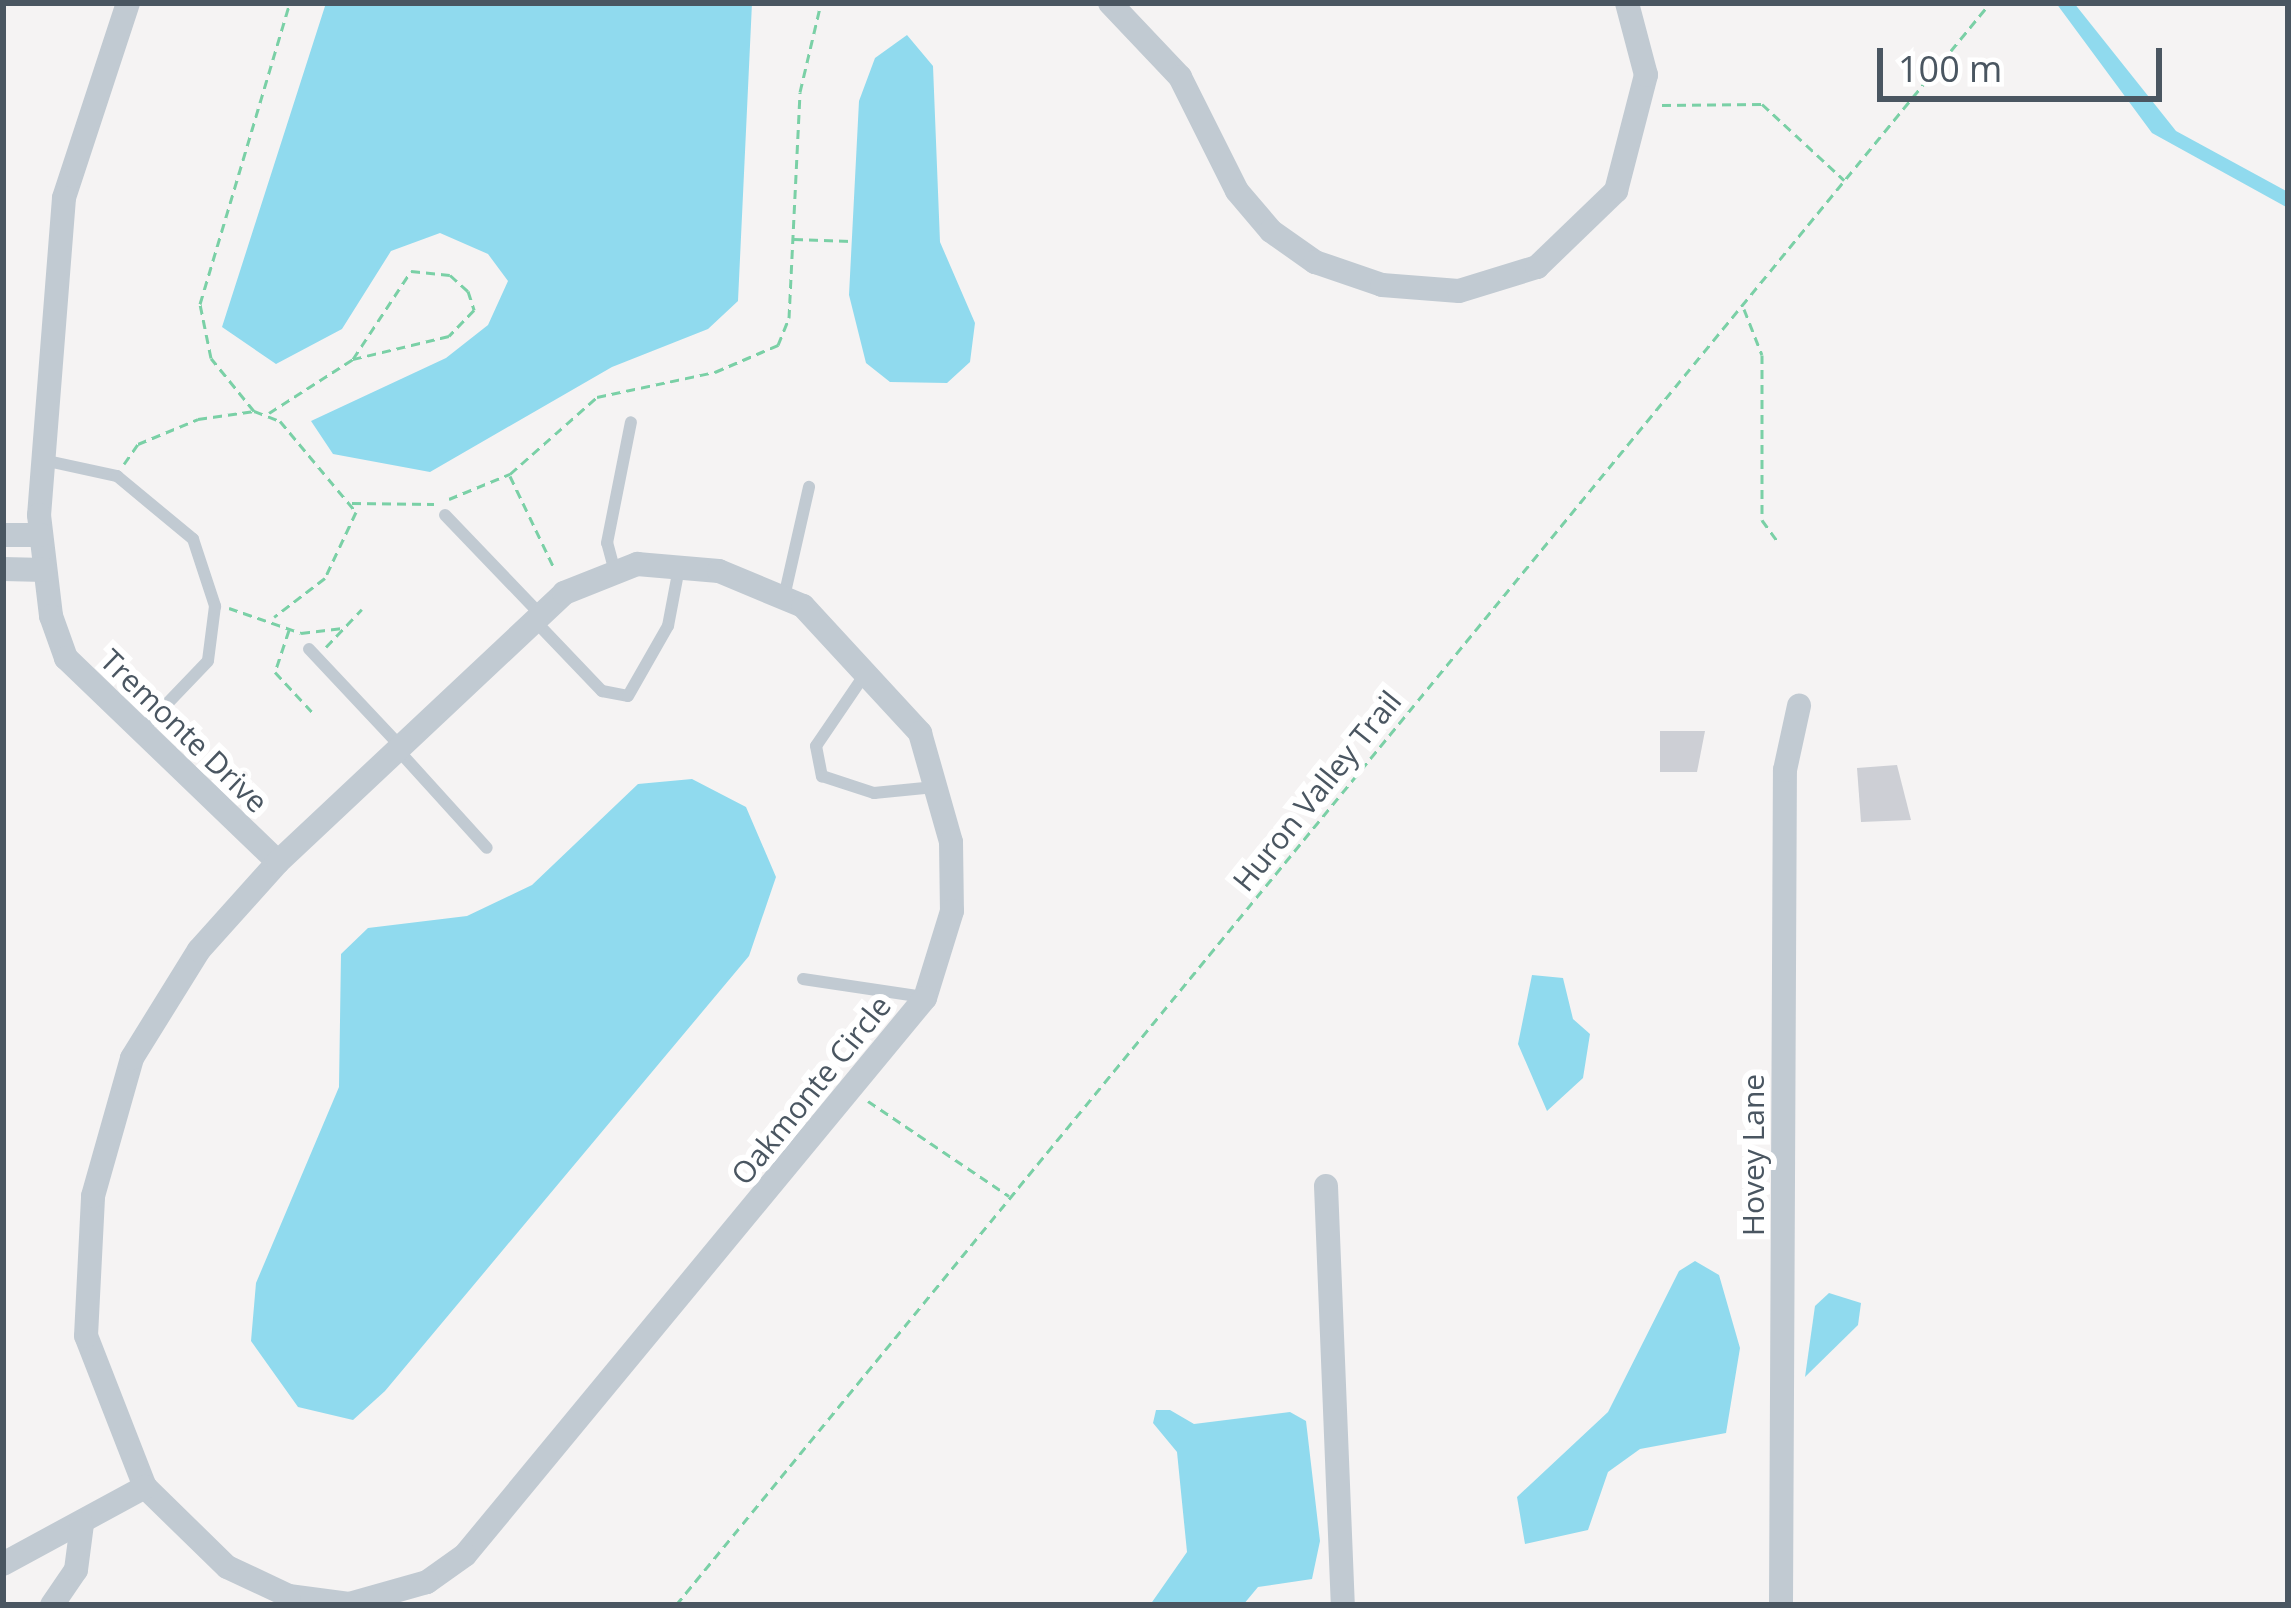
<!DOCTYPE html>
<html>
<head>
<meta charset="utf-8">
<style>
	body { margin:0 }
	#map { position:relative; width:2291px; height:1608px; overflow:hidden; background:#f5f3f3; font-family:"Open Sans",sans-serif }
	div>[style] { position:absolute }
	.water>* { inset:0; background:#90daee }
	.building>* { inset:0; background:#cdcfd5 }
	.path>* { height:3px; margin-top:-1.5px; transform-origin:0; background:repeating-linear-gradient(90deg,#7ad0a6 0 9px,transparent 0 15px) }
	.lane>* { height:12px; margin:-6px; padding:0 6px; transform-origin:6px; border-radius:6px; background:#c1cad2 }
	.street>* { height:24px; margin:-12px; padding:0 12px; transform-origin:12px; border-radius:12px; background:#c1cad2 }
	span { translate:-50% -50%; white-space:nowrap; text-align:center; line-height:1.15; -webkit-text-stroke:12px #fff; paint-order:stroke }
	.street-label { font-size:30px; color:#4a5661 }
	.frame { position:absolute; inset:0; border:6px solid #4a5661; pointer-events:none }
	.scale { position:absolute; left:1877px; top:48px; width:285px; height:54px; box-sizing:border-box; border:6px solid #4a5661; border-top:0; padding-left:15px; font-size:36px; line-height:42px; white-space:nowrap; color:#4a5661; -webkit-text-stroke:9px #fff; paint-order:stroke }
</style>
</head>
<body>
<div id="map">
	<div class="water">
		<div style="clip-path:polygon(326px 3px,752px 3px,738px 301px,708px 329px,612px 367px,430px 472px,333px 454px,311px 421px,446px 358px,488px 325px,508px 281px,488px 254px,440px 233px,391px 251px,342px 329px,276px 364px,222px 327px)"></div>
		<div style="clip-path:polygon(2056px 3px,2074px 3px,2176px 131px,2288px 192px,2288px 208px,2152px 133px)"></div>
		<div style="clip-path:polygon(907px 35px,933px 66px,940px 242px,975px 323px,970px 362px,947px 383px,890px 382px,866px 363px,849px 295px,859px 101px,875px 58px)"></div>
		<div style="clip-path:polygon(692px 779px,746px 807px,776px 877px,749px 956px,385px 1391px,353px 1420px,298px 1407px,251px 1341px,256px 1283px,339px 1087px,341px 954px,368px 928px,467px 916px,532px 885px,638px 784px)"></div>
		<div style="clip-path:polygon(1532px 975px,1563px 978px,1573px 1019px,1590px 1034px,1583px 1078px,1547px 1111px,1518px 1044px)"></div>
		<div style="clip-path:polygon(1695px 1261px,1719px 1275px,1740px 1348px,1726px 1433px,1640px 1449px,1608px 1472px,1588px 1530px,1525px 1544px,1517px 1497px,1608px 1412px,1679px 1271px)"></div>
		<div style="clip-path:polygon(1829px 1293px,1861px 1303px,1858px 1325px,1805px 1377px,1815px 1306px)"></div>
		<div style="clip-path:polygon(1170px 1410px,1194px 1424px,1290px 1412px,1306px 1421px,1320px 1541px,1312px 1579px,1258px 1587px,1243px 1605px,1150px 1605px,1187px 1552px,1177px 1452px,1153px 1423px,1156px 1410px)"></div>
	</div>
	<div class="building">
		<div style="clip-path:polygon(1660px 731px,1705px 731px,1697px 772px,1660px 772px)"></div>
		<div style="clip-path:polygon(1897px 765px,1911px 820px,1861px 822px,1857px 768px)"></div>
	</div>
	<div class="path">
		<div style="left:1662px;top:105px;width:100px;rotate:-0.6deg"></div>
		<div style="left:1762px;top:104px;width:112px;rotate:42.8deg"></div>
		<div style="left:794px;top:239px;width:57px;rotate:2deg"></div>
		<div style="left:1744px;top:309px;width:49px;rotate:68.6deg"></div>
		<div style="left:1762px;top:355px;width:165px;rotate:90deg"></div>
		<div style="left:1762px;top:520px;width:29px;rotate:54deg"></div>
		<div style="left:254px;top:411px;width:68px;rotate:-129.1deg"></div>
		<div style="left:211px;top:358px;width:55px;rotate:-101.5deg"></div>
		<div style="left:200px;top:304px;width:314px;rotate:-73.4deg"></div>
		<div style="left:269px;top:413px;width:100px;rotate:-32.7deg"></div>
		<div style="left:353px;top:359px;width:105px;rotate:-56.6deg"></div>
		<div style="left:411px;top:271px;width:39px;rotate:6deg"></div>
		<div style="left:450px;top:275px;width:24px;rotate:42deg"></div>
		<div style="left:468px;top:291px;width:20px;rotate:72deg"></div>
		<div style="left:474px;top:310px;width:36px;rotate:134deg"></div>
		<div style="left:449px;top:336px;width:99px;rotate:166.5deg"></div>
		<div style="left:124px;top:464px;width:24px;rotate:-55deg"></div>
		<div style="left:138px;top:444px;width:65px;rotate:-22.6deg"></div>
		<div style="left:198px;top:419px;width:57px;rotate:-8.1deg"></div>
		<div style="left:254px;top:411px;width:28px;rotate:21deg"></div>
		<div style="left:280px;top:421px;width:119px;rotate:50.1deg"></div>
		<div style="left:356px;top:512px;width:73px;rotate:115.2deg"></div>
		<div style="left:325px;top:578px;width:64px;rotate:142.6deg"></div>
		<div style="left:510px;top:476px;width:104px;rotate:64.4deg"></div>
		<div style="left:449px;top:499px;width:66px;rotate:-22.3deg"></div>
		<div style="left:510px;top:474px;width:116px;rotate:-41.5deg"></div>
		<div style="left:597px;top:397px;width:121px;rotate:-12deg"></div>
		<div style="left:715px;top:372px;width:69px;rotate:-23.2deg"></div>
		<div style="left:778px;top:345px;width:29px;rotate:-68deg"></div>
		<div style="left:789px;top:318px;width:226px;rotate:-87.2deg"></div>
		<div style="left:800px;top:92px;width:91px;rotate:-76.7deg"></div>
		<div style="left:352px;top:503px;width:82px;rotate:0.7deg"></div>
		<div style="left:229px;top:608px;width:76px;rotate:19.1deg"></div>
		<div style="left:301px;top:633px;width:42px;rotate:-6.8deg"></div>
		<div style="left:289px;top:630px;width:44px;rotate:108.4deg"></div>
		<div style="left:275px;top:672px;width:56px;rotate:47.2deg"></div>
		<div style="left:326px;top:647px;width:52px;rotate:-46.5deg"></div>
		<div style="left:868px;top:1101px;width:170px;rotate:34deg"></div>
		<div style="left:676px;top:1605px;width:2072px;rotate:-50.64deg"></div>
	</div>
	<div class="lane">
		<div style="left:43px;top:460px;width:76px;rotate:12.2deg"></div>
		<div style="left:117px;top:476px;width:99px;rotate:39.7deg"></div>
		<div style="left:193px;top:539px;width:71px;rotate:71.8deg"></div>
		<div style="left:215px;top:606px;width:55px;rotate:97.3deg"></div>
		<div style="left:208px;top:661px;width:98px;rotate:133.8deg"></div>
		<div style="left:445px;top:515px;width:137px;rotate:46.2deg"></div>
		<div style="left:615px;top:572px;width:30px;rotate:-105deg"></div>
		<div style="left:607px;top:543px;width:123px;rotate:-78.8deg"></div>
		<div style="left:784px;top:597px;width:113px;rotate:-77.2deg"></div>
		<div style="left:535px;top:621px;width:97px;rotate:46.3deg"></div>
		<div style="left:602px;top:691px;width:26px;rotate:11deg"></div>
		<div style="left:628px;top:696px;width:81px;rotate:-60.3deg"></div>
		<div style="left:668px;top:626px;width:59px;rotate:-79.3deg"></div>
		<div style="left:309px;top:649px;width:133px;rotate:46.8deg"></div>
		<div style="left:865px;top:674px;width:87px;rotate:124.2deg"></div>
		<div style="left:816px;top:746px;width:31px;rotate:79deg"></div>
		<div style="left:822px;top:776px;width:55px;rotate:18.1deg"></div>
		<div style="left:874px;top:793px;width:61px;rotate:-5.6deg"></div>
		<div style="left:398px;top:750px;width:132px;rotate:47.8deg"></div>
		<div style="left:803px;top:979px;width:122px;rotate:8.5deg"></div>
	</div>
	<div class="street">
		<div style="left:128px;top:3px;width:205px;rotate:108.2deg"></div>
		<div style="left:64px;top:198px;width:318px;rotate:94.5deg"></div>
		<div style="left:39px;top:515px;width:102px;rotate:83.2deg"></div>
		<div style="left:51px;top:616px;width:45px;rotate:70.3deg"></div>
		<div style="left:66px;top:658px;width:294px;rotate:43.9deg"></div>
		<div style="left:1110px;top:3px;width:102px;rotate:46.6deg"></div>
		<div style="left:1180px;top:77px;width:127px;rotate:63.4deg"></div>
		<div style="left:1237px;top:191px;width:52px;rotate:49.6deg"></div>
		<div style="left:1271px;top:231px;width:54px;rotate:35.2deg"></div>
		<div style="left:1315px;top:262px;width:71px;rotate:18.9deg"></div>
		<div style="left:1382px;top:285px;width:77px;rotate:4.5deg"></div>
		<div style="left:1459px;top:291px;width:82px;rotate:-17.1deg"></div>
		<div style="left:1537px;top:267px;width:110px;rotate:-43.9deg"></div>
		<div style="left:1616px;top:191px;width:120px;rotate:-75.5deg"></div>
		<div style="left:1646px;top:75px;width:74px;rotate:-104.8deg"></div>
		<div style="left:3px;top:535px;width:38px"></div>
		<div style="left:637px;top:564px;width:82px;rotate:4.9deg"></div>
		<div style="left:719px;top:571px;width:91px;rotate:22.6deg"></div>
		<div style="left:803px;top:606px;width:173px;rotate:47.3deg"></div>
		<div style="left:920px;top:733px;width:113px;rotate:74.1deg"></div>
		<div style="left:951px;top:842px;width:69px;rotate:89.2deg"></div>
		<div style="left:952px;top:911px;width:91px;rotate:107.2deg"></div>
		<div style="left:925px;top:998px;width:722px;rotate:129.55deg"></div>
		<div style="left:465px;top:1555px;width:47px;rotate:144.6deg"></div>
		<div style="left:427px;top:1582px;width:81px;rotate:164.2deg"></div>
		<div style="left:349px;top:1604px;width:61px;rotate:-172.4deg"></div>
		<div style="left:289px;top:1596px;width:68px;rotate:-154.9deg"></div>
		<div style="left:227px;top:1567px;width:115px;rotate:-135.7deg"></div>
		<div style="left:145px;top:1487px;width:162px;rotate:-111.3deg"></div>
		<div style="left:86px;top:1336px;width:140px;rotate:-87.1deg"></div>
		<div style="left:93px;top:1196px;width:143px;rotate:-74.2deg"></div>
		<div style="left:132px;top:1058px;width:127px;rotate:-58.2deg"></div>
		<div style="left:199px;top:950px;width:118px;rotate:-48.1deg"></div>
		<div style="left:278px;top:862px;width:393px;rotate:-43.2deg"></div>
		<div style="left:564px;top:593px;width:79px;rotate:-21.7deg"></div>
		<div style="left:3px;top:569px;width:42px;rotate:1.4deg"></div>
		<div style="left:1326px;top:1186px;width:419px;rotate:87.7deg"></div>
		<div style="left:3px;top:1564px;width:162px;rotate:-28.5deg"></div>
		<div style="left:52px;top:1605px;width:42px;rotate:-55.6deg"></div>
		<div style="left:76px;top:1570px;width:46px;rotate:-82.6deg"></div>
		<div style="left:1781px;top:1605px;width:835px;rotate:-89.73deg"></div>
		<div style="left:1785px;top:770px;width:66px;rotate:-77.7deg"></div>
	</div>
	<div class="street-label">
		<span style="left:184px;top:731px;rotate:44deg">Tremonte Drive</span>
		<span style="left:1317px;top:791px;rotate:-51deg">Huron Valley Trail</span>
		<span style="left:811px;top:1090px;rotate:-51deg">Oakmonte Circle</span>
		<span style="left:1753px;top:1155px;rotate:-90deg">Hovey Lane</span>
	</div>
	<div class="frame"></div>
	<div class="scale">100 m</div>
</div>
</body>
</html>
